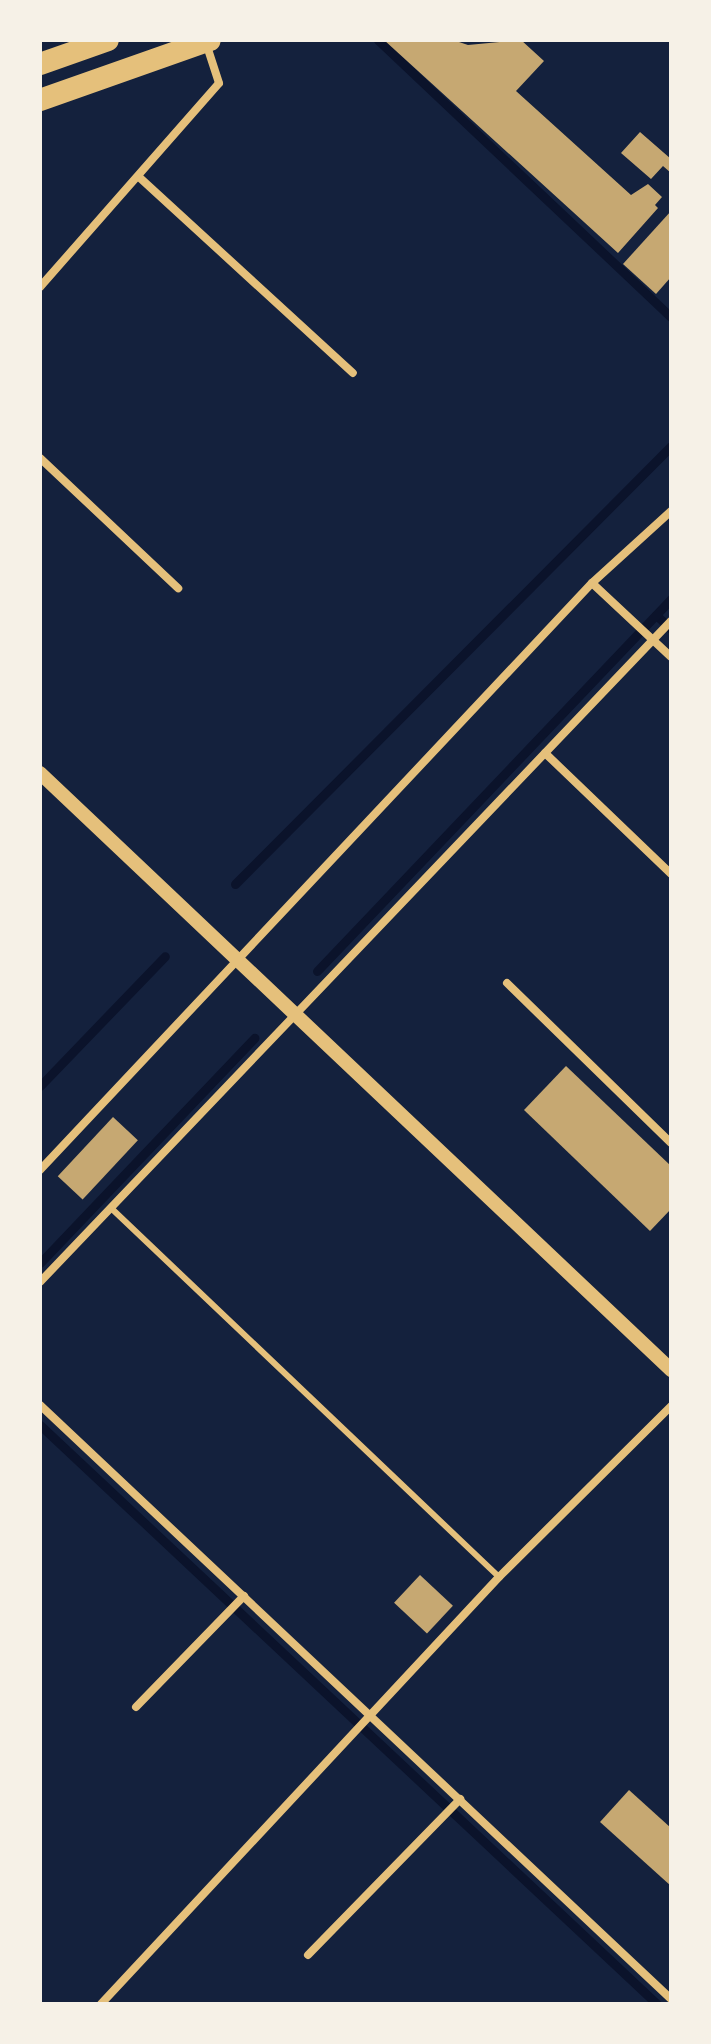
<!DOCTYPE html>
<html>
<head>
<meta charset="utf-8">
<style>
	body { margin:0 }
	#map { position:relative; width:711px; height:2044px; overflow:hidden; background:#14213d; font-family:Manrope,sans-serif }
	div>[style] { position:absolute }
	.stream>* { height:9px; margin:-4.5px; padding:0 4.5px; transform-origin:4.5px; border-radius:4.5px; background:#0b132b }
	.building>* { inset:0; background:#c6a872; transform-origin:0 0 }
	.service>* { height:6px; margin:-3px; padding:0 3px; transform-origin:3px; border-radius:3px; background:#e5c07b }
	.minor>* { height:8px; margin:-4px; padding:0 4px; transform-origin:4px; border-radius:4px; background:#e5c07b }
	.tertiary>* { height:14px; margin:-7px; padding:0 7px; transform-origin:7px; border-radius:7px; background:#e5c07b }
	.trunk>* { height:22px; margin:-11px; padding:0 11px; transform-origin:11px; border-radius:11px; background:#e5c07b }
	span { translate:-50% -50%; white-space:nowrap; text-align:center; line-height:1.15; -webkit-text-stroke:6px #f6f1e7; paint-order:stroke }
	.frame { position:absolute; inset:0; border:42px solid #f6f1e7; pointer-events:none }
</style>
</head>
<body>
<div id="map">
	<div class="stream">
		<div style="left:378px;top:40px;width:403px;rotate:43.4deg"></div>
		<div style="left:656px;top:615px;width:21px;rotate:43deg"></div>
		<div style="left:235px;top:884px;width:618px;rotate:-45.13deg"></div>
		<div style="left:317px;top:971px;width:514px;rotate:-46.42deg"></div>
		<div style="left:40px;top:1086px;width:180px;rotate:-46.1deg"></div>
		<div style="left:40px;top:1263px;width:311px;rotate:-46.4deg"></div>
		<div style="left:40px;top:1425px;width:846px;rotate:43.18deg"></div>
	</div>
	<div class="building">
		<div style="clip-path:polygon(384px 40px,453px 40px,468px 45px,521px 40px,544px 61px,516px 91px,631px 195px,648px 184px,662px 197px,655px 205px,658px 208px,618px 253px)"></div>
		<div style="clip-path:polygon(640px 132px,671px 159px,671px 173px,663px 166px,651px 179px,621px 153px)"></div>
		<div style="clip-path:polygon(671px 211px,671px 277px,656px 294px,623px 264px)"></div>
		<div style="clip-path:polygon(566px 1066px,671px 1166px,671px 1209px,650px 1231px,524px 1110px)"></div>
		<div style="left:113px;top:1117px;width:34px;height:81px;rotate:43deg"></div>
		<div style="left:420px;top:1575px;width:45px;height:38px;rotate:43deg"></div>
		<div style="clip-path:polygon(629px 1790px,671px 1828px,671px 1886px,600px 1822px)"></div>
	</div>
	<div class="service">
		<div style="left:111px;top:1208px;width:535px;rotate:43.56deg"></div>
	</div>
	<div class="minor">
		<div style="left:139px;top:177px;width:290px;rotate:42.5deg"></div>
		<div style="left:40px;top:287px;width:271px;rotate:-48.7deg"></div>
		<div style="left:219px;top:83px;width:40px;rotate:-108deg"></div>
		<div style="left:40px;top:458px;width:190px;rotate:43.3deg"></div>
		<div style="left:592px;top:583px;width:108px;rotate:43.1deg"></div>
		<div style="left:545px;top:753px;width:175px;rotate:43.8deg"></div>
		<div style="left:507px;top:983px;width:229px;rotate:44.3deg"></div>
		<div style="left:40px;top:1170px;width:806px;rotate:-46.76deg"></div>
		<div style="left:592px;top:583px;width:107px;rotate:-42.3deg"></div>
		<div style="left:40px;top:1282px;width:914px;rotate:-46.33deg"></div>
		<div style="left:40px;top:1405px;width:867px;rotate:43.27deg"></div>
		<div style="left:136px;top:1707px;width:155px;rotate:-45.8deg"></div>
		<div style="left:308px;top:1955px;width:218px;rotate:-45.7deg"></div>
		<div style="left:101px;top:2004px;width:584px;rotate:-47.01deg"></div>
		<div style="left:499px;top:1577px;width:243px;rotate:-44.8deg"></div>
	</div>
	<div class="tertiary">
		<div style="left:40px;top:773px;width:869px;rotate:43.41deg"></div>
	</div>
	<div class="trunk">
		<div style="left:40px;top:64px;width:72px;rotate:-19.4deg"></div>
		<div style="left:40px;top:100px;width:180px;rotate:-19.4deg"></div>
	</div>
	<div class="frame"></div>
</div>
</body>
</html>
